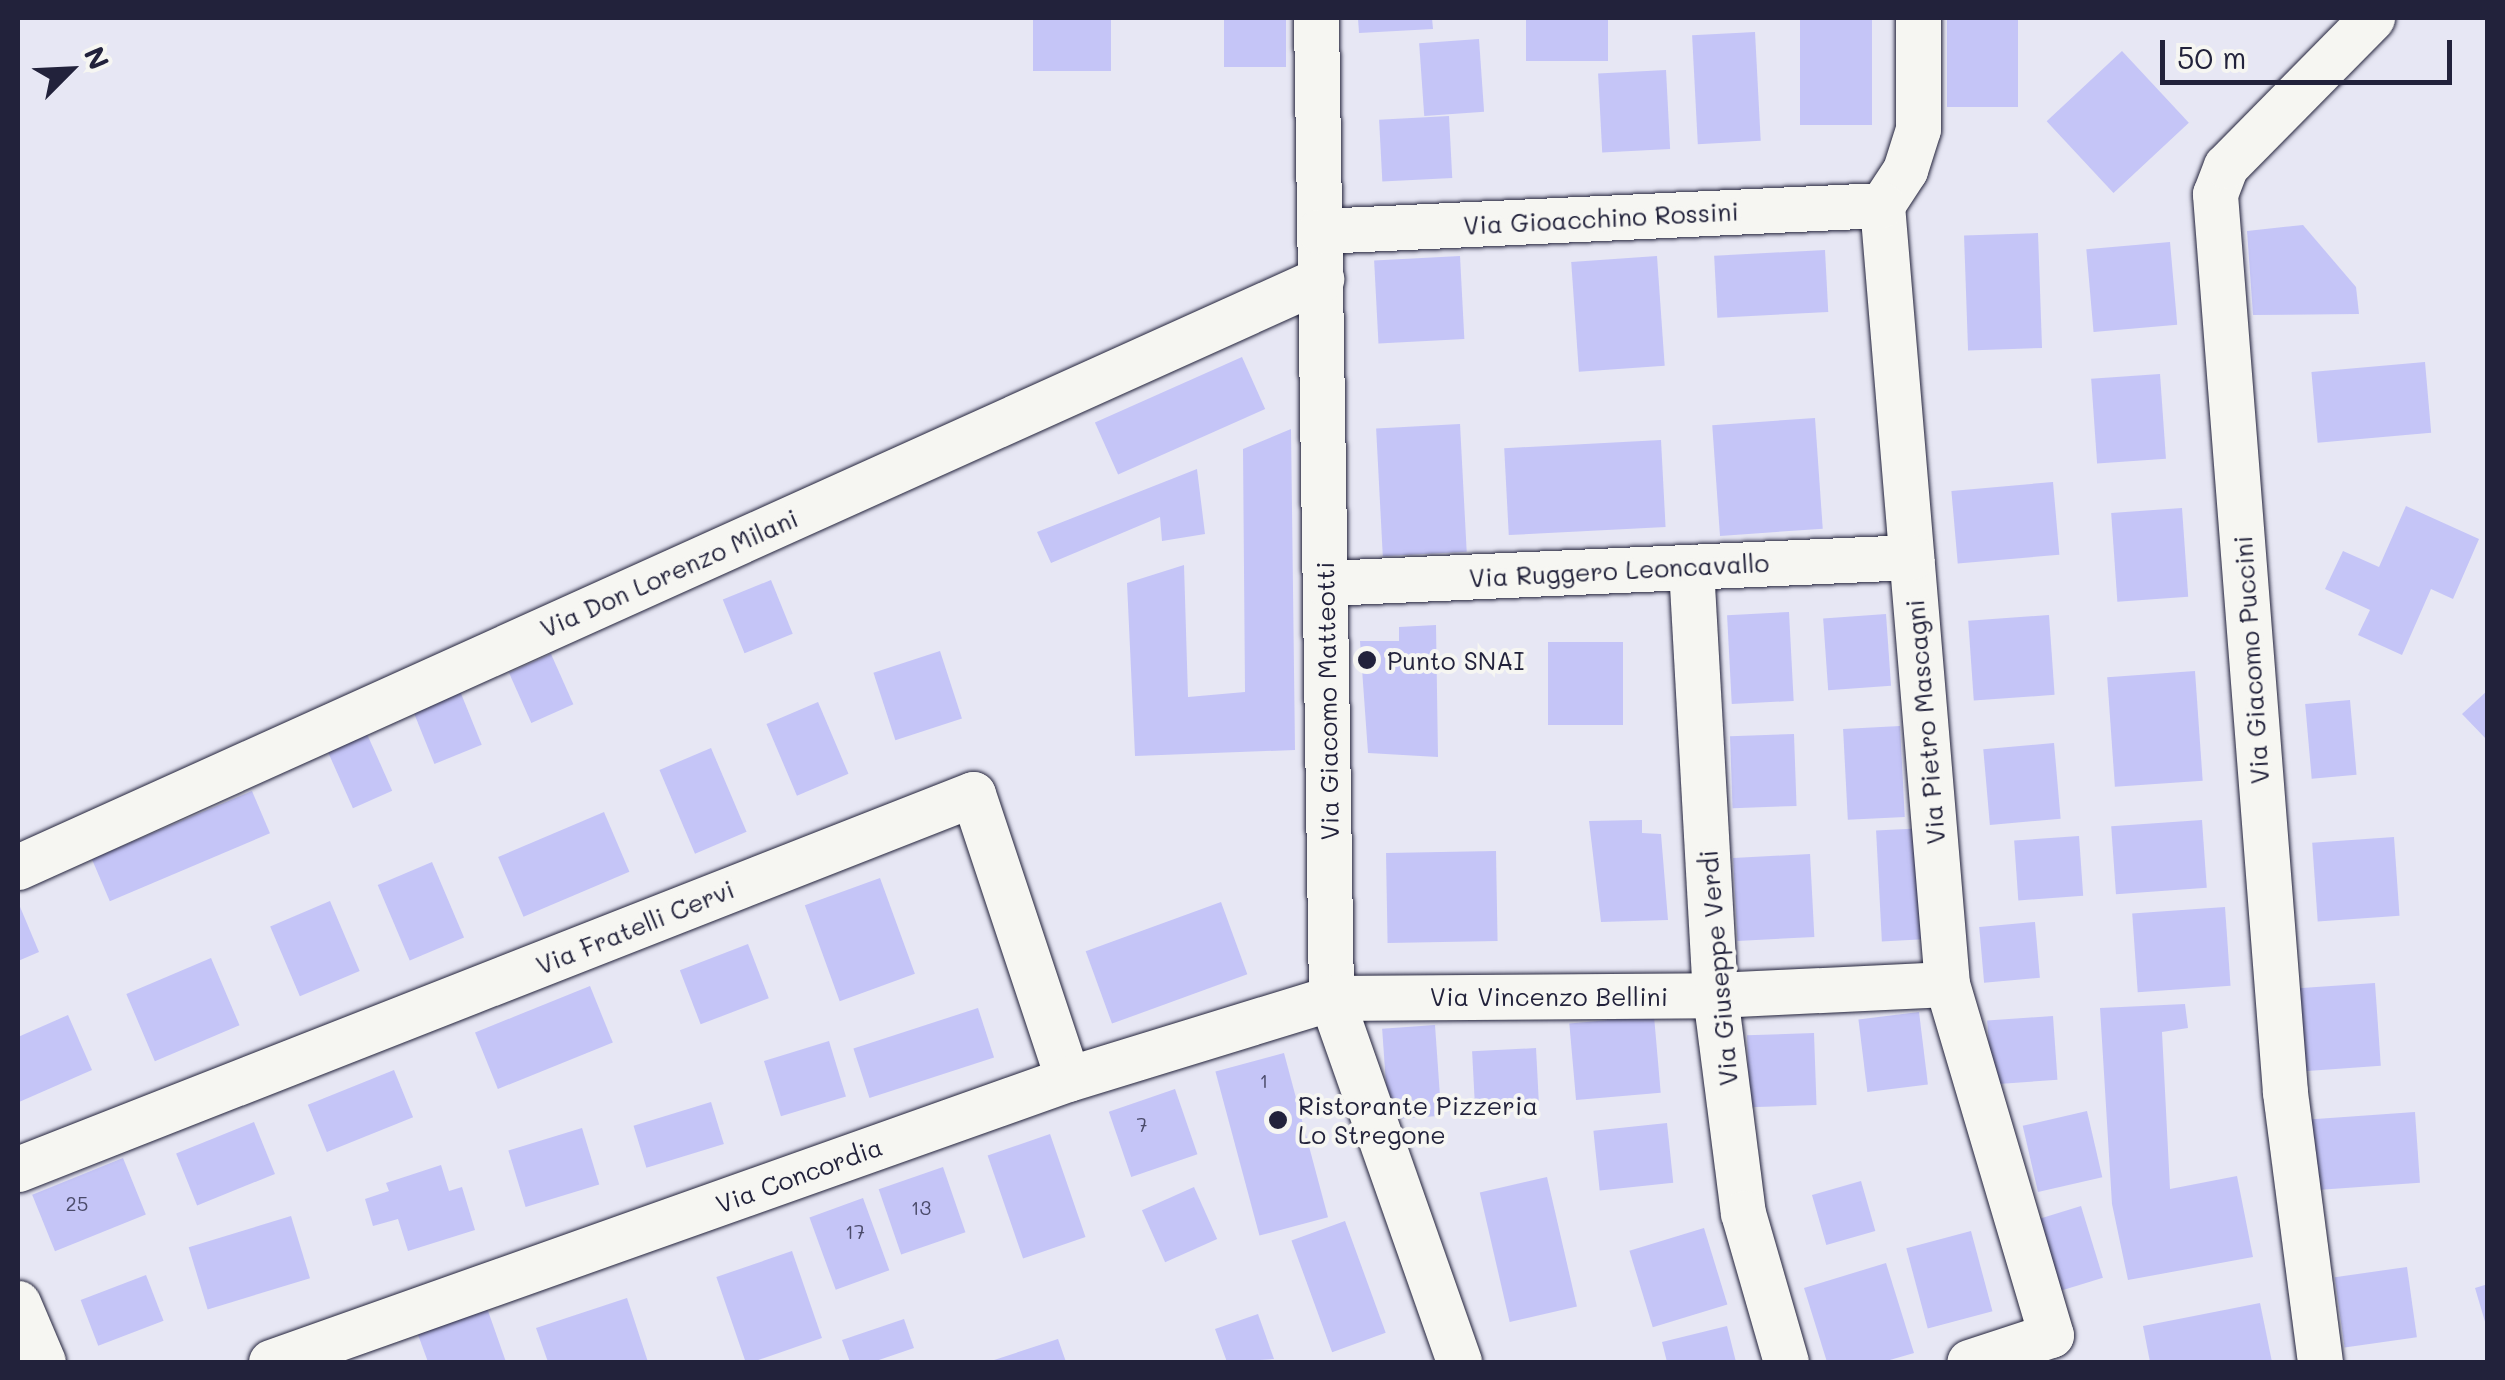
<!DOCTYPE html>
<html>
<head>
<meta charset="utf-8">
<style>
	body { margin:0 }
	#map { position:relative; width:2505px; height:1380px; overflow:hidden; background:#e7e7f4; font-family:Mali,sans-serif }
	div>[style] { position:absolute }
	.building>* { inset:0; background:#c5c5f7; transform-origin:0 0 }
	.roads { filter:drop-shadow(0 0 2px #22223b) drop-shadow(0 0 2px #22223b) }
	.minor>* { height:45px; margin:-22.5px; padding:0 22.5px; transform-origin:22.5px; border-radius:22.5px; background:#f6f6f2 }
	.dots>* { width:28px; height:28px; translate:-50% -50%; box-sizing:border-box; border:5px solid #f6f6f2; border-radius:50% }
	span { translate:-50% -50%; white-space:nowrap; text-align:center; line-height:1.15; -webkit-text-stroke:8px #f6f6f2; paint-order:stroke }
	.number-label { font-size:20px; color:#4b4b6a }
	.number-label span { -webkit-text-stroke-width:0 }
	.street-label { font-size:25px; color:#22223b }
	.poi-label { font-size:25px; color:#22223b }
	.left { translate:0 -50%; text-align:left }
	.frame { position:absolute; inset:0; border:20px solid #22223b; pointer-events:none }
	.north { position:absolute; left:20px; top:20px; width:100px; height:100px; -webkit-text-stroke:8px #f6f6f2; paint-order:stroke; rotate:66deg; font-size:28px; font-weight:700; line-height:40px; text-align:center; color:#22223b }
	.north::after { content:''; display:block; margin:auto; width:35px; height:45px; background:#22223b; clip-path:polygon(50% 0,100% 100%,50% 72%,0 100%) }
	.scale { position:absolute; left:2160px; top:40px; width:292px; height:45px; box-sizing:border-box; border:5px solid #22223b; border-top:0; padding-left:12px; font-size:30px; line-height:35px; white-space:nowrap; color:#22223b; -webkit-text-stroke:8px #f6f6f2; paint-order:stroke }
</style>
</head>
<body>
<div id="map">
	<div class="building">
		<div style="left:1033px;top:18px;width:78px;height:53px"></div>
		<div style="left:1224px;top:18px;width:62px;height:49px"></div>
		<div style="clip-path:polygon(1358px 18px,1432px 18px,1433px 29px,1359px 33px)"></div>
		<div style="left:1526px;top:18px;width:82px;height:43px"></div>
		<div style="left:1800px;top:18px;width:72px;height:107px"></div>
		<div style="left:1947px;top:18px;width:71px;height:89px"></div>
		<div style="left:1755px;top:32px;width:109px;height:63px;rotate:87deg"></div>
		<div style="left:1479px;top:39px;width:73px;height:60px;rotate:86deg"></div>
		<div style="left:2122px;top:51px;width:98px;height:103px;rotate:47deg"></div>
		<div style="left:1666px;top:70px;width:79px;height:68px;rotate:87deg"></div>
		<div style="left:1449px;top:116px;width:62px;height:70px;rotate:87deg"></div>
		<div style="clip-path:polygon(2303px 225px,2356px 287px,2359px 314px,2253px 315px,2247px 231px)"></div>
		<div style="left:2038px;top:233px;width:115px;height:74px;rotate:88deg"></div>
		<div style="left:2170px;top:242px;width:83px;height:84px;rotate:85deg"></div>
		<div style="left:1825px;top:250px;width:62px;height:111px;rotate:87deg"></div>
		<div style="left:1460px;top:256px;width:83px;height:86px;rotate:87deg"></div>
		<div style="left:1657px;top:256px;width:110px;height:86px;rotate:86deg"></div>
		<div style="left:1242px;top:357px;width:57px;height:161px;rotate:66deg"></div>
		<div style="left:2425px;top:362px;width:71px;height:114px;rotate:85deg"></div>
		<div style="left:2160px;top:374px;width:85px;height:69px;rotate:86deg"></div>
		<div style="left:1815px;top:418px;width:111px;height:103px;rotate:86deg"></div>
		<div style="left:1460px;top:424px;width:128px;height:84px;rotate:87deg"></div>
		<div style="clip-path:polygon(1291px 429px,1295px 750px,1135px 756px,1127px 583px,1184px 565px,1188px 697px,1245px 692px,1243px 449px)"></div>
		<div style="left:1661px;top:440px;width:87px;height:157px;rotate:87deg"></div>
		<div style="clip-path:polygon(1197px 469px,1205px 534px,1162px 541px,1160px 517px,1051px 563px,1037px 532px)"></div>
		<div style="left:2053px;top:482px;width:73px;height:102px;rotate:85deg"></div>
		<div style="clip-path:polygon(2406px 506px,2479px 539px,2453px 599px,2431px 589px,2402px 655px,2358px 635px,2370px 610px,2325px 589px,2343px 551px,2379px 567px)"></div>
		<div style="left:2182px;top:508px;width:89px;height:71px;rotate:86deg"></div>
		<div style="left:771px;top:580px;width:58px;height:52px;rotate:68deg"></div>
		<div style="left:1789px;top:612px;width:89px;height:62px;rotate:87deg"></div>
		<div style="left:1886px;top:614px;width:72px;height:63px;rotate:86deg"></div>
		<div style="left:2049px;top:615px;width:80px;height:81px;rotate:86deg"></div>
		<div style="clip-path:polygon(1436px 625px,1438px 757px,1368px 753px,1360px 641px,1399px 641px,1399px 627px)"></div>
		<div style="left:1548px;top:642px;width:75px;height:83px"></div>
		<div style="left:940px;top:651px;width:71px;height:70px;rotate:72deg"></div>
		<div style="left:551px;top:654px;width:55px;height:46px;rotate:66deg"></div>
		<div style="left:2195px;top:671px;width:110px;height:88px;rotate:86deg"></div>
		<div style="clip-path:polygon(2488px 690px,2488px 741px,2462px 714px)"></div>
		<div style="left:460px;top:691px;width:58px;height:51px;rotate:68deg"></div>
		<div style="left:2350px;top:700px;width:75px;height:45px;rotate:85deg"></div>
		<div style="left:818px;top:702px;width:78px;height:56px;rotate:67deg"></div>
		<div style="left:1900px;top:726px;width:91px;height:57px;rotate:87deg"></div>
		<div style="left:367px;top:734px;width:62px;height:43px;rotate:66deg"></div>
		<div style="left:1794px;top:734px;width:72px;height:64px;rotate:88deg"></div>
		<div style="left:2054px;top:743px;width:76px;height:71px;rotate:85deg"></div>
		<div style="left:711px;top:748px;width:91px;height:56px;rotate:67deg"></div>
		<div style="left:252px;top:791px;width:46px;height:174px;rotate:67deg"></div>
		<div style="left:604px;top:812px;width:65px;height:115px;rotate:67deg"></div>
		<div style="clip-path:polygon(1642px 820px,1642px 833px,1661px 834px,1668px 920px,1601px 922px,1589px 821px)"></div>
		<div style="left:2202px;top:820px;width:68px;height:91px;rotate:86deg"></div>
		<div style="left:1926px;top:828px;width:111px;height:50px;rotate:87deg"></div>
		<div style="left:2079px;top:836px;width:60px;height:65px;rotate:86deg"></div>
		<div style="left:2394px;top:837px;width:79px;height:82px;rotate:86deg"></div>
		<div style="left:1496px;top:851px;width:90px;height:110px;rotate:89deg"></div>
		<div style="left:1810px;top:854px;width:83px;height:77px;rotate:87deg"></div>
		<div style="left:432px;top:862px;width:82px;height:59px;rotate:67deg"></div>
		<div style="left:880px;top:878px;width:102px;height:80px;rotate:70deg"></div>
		<div style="left:330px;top:901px;width:76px;height:65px;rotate:67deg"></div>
		<div style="clip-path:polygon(18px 902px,39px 952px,18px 961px)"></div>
		<div style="left:1221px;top:902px;width:77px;height:144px;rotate:70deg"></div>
		<div style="left:2225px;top:907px;width:79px;height:93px;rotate:86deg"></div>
		<div style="left:2035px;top:922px;width:56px;height:56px;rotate:85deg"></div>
		<div style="left:748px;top:944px;width:58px;height:73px;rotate:69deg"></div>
		<div style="left:211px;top:958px;width:73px;height:92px;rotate:67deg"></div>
		<div style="left:2375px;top:983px;width:83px;height:77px;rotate:86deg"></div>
		<div style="left:590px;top:986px;width:61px;height:124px;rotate:68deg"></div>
		<div style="clip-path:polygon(2185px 1004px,2188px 1028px,2162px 1032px,2170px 1189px,2237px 1176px,2253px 1257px,2128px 1280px,2112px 1204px,2100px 1008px)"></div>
		<div style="left:978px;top:1008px;width:52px;height:131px;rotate:72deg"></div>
		<div style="left:1919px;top:1012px;width:73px;height:61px;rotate:83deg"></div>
		<div style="clip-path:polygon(68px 1015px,92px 1070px,19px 1102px,18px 1037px)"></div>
		<div style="left:1654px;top:1016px;width:77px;height:85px;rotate:85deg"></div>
		<div style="left:2053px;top:1016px;width:64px;height:66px;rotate:86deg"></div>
		<div style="left:1435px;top:1025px;width:91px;height:53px;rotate:86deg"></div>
		<div style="left:1814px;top:1033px;width:72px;height:67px;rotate:88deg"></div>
		<div style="left:829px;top:1041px;width:58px;height:68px;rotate:73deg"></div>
		<div style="left:1536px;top:1048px;width:59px;height:64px;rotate:87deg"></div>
		<div style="left:1284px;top:1053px;width:170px;height:71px;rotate:75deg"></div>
		<div style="left:394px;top:1070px;width:51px;height:93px;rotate:68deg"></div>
		<div style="left:1175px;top:1089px;width:69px;height:70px;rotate:71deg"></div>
		<div style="left:711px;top:1102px;width:44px;height:81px;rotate:73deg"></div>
		<div style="left:2087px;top:1111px;width:68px;height:66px;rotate:77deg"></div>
		<div style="left:2415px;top:1112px;width:71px;height:110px;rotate:86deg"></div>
		<div style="left:254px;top:1122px;width:56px;height:84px;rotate:68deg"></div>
		<div style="left:1667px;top:1123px;width:60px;height:74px;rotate:84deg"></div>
		<div style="left:582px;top:1128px;width:59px;height:77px;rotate:73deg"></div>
		<div style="left:1050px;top:1134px;width:109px;height:66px;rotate:71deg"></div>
		<div style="left:123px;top:1158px;width:61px;height:98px;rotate:68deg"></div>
		<div style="clip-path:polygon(441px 1165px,449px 1191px,462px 1187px,475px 1230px,408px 1251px,398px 1219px,373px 1226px,365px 1199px,389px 1191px,386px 1183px)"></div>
		<div style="left:943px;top:1167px;width:69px;height:68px;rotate:71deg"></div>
		<div style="left:1547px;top:1177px;width:133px;height:69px;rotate:77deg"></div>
		<div style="left:1861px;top:1181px;width:52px;height:51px;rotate:74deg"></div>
		<div style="left:1194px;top:1187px;width:57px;height:57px;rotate:66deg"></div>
		<div style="left:863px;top:1198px;width:77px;height:57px;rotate:70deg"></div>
		<div style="left:2081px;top:1206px;width:75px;height:51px;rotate:73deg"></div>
		<div style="left:291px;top:1216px;width:65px;height:107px;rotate:73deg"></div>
		<div style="left:1345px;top:1221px;width:119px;height:57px;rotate:70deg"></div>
		<div style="left:1704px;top:1228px;width:80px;height:78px;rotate:73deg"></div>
		<div style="left:1971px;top:1231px;width:83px;height:67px;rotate:75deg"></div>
		<div style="left:792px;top:1251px;width:92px;height:80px;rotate:71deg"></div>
		<div style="clip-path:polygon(1886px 1263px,1914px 1353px,1883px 1362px,1827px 1362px,1804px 1288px)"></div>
		<div style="left:2407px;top:1267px;width:71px;height:73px;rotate:82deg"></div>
		<div style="left:146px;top:1275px;width:49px;height:70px;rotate:69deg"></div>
		<div style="clip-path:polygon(2488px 1284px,2488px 1325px,2486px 1325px,2475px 1288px)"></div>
		<div style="clip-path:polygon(627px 1298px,648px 1362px,548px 1362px,536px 1328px)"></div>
		<div style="clip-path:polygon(2260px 1303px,2272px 1362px,2150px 1362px,2143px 1326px)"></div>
		<div style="clip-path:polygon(487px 1308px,506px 1362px,428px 1362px,417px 1332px)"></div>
		<div style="clip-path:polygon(1258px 1314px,1274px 1359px,1227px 1362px,1215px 1329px)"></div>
		<div style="clip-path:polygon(904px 1319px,914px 1348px,873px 1362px,850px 1362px,842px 1340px)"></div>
		<div style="clip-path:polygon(1727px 1326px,1736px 1362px,1667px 1362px,1662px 1342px)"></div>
		<div style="clip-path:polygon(1058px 1339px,1066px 1362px,988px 1362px)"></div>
	</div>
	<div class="roads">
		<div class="minor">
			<div style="left:1316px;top:18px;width:980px;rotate:89.12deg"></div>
			<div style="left:1331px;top:998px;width:386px;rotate:70.6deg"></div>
			<div style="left:1918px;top:18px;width:111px;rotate:90deg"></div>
			<div style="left:1918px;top:129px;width:43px;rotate:107.6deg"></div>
			<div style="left:1905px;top:170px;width:42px;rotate:123.3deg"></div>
			<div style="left:1882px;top:205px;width:782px;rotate:85.23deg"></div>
			<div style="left:1947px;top:984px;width:366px;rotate:73.5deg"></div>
			<div style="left:2051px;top:1335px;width:86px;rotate:161.8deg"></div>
			<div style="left:1320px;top:231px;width:563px;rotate:-2.65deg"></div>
			<div style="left:1691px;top:567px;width:429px;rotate:86.8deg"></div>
			<div style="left:1715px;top:995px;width:220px;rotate:82.7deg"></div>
			<div style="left:1743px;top:1213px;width:155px;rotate:73.9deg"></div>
			<div style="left:1326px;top:583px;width:586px;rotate:-2.54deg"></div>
			<div style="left:18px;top:867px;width:1430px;rotate:-24.29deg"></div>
			<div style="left:18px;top:1169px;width:1026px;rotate:-21.44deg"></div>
			<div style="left:973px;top:794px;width:300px;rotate:71.6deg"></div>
			<div style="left:18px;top:1303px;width:64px;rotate:67deg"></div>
			<div style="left:271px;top:1362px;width:846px;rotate:-19.55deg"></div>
			<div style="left:1068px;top:1079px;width:275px;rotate:-17.1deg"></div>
			<div style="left:1331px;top:998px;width:384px;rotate:-0.4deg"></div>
			<div style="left:1715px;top:995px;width:232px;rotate:-2.7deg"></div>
			<div style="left:2320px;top:1362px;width:272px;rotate:-97.4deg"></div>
			<div style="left:2285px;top:1092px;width:901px;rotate:-94.46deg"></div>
			<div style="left:2215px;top:194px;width:30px;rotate:-69deg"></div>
			<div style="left:2226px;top:166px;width:208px;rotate:-45.4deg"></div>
		</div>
	</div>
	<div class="dots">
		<div style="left:1367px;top:660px;background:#22223b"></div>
		<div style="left:1278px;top:1120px;background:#22223b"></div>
	</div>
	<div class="number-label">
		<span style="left:1264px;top:1080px">1</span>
		<span style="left:1142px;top:1124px">7</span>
		<span style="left:77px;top:1203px">25</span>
		<span style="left:921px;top:1207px">13</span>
		<span style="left:855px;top:1231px">17</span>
	</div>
	<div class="street-label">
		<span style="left:1601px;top:218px;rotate:-3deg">Via Gioacchino Rossini</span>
		<span style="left:1619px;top:570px;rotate:-3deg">Via Ruggero Leoncavallo</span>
		<span style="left:669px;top:573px;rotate:-24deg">Via Don Lorenzo Milani</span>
		<span style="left:2251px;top:660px;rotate:-94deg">Via Giacomo Puccini</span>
		<span style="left:1327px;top:701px;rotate:-91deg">Via Giacomo Matteotti</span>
		<span style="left:1925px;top:722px;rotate:-95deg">Via Pietro Mascagni</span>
		<span style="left:635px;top:927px;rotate:-22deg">Via Fratelli Cervi</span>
		<span style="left:1718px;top:968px;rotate:-95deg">Via Giuseppe Verdi</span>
		<span style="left:1549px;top:996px">Via Vincenzo Bellini</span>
		<span style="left:799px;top:1175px;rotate:-20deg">Via Concordia</span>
	</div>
	<div class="poi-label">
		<span class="left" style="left:1387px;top:660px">Punto SNAI</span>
		<span class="left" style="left:1298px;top:1120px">Ristorante Pizzeria<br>Lo Stregone</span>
	</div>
	<div class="frame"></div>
	<div class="north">N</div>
	<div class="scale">50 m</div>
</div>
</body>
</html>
